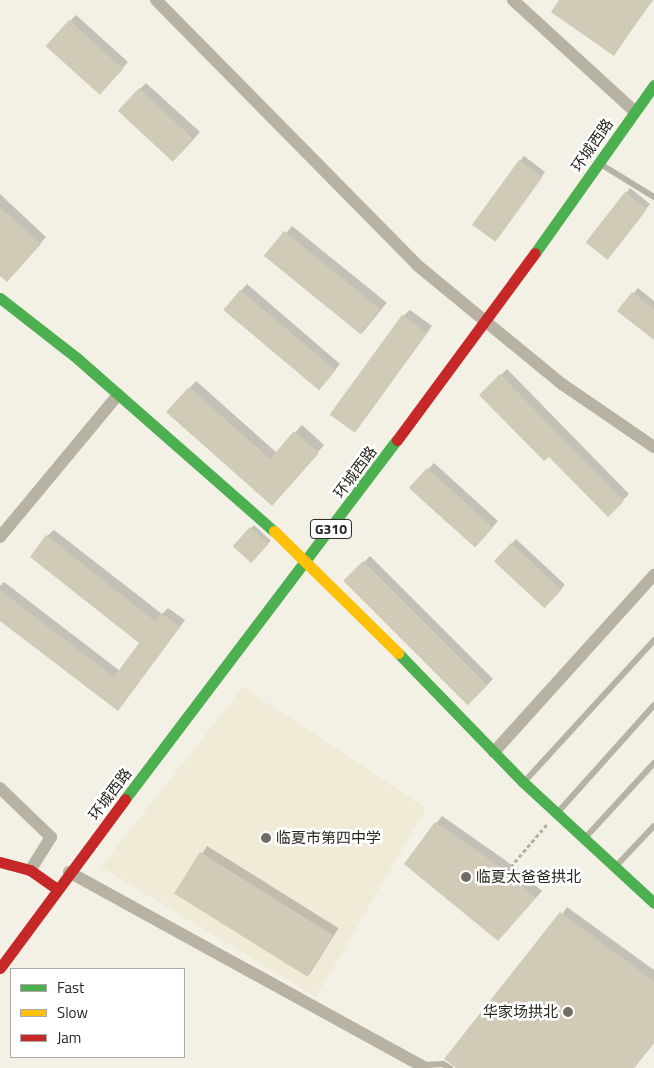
<!DOCTYPE html>
<html>
<head>
<meta charset="utf-8">
<style>
	body { margin:0 }
	#map { position:relative; width:654px; height:1068px; overflow:hidden; background:#f3f0e5; font-family:"Titillium Web","Noto Sans SC",sans-serif }
	div>[style] { position:absolute }
	.built>* { inset:0; background:#f0ead6 }
	.shadow>* { inset:0; background:#0003; transform-origin:0 0 }
	.building>* { inset:0; background:#d0cab6; transform-origin:0 0 }
	.path>* { height:2.5px; margin-top:-1.25px; transform-origin:0; background:repeating-linear-gradient(90deg,#b4b0a4 0 4px,transparent 0 6.5px) }
	.lane>* { height:6px; margin:-3px; padding:0 3px; transform-origin:3px; border-radius:3px; background:#b7b2a2 }
	.street>* { height:12px; margin:-6px; padding:0 6px; transform-origin:6px; border-radius:6px; background:#b7b2a2 }
	.fast>* { height:11px; margin:-5.5px; padding:0 5.5px; transform-origin:5.5px; border-radius:5.5px; background:#4caf50 }
	.slow>* { height:11px; margin:-5.5px; padding:0 5.5px; transform-origin:5.5px; border-radius:5.5px; background:#ffc107 }
	.jam>* { height:11px; margin:-5.5px; padding:0 5.5px; transform-origin:5.5px; border-radius:5.5px; background:#c62828 }
	.dots>* { width:14px; height:14px; translate:-50% -50%; box-sizing:border-box; border:2px solid #fff; border-radius:50% }
	span { translate:-50% -50%; white-space:nowrap; text-align:center; line-height:1.15; -webkit-text-stroke:5px #fff; paint-order:stroke }
	.shield-label span { padding:1px 4px; background:#fff; border:1px solid; border-radius:4px; -webkit-text-stroke-width:0 }
	.shield-label { font-size:14px; color:#2a2720; font-weight:700 }
	.street-label { font-size:15px; color:#2a2720 }
	.poi-label { font-size:15px; color:#2a2720 }
	.left { translate:0 -50%; text-align:left }
	.right { translate:-100% -50%; text-align:right }
	.legend { position:absolute; left:10px; top:968px; width:175px; height:90px; box-sizing:border-box; background:#fff; border:1px solid #aaa9a6; margin:0; padding:6px 9px; list-style:none; font-size:15px; color:#2a2720 }
	.legend li { display:flex; align-items:center; gap:10px; height:25px }
	.legend b { width:25px; border:1px solid #aaa9a6 }
</style>
</head>
<body>
<div id="map">
	<div class="built">
		<div style="clip-path:polygon(243px 687px,426px 808px,316px 997px,101px 867px)"></div>
	</div>
	<div class="shadow">
		<div style="clip-path:polygon(560px 0,653px 0,614px 54px)"></div>
		<div style="clip-path:polygon(76px 15px,128px 62px,106px 86px,70px 21px)"></div>
		<div style="clip-path:polygon(146px 83px,200px 132px,180px 154px,140px 89px)"></div>
		<div style="clip-path:polygon(524px 156px,545px 172px,499px 234px,520px 161px)"></div>
		<div style="clip-path:polygon(630px 188px,650px 204px,612px 253px,626px 193px)"></div>
		<div style="clip-path:polygon(0 194px,46px 237px,13px 274px,0 274px)"></div>
		<div style="left:292px;top:226px;width:122px;height:40px;rotate:39deg"></div>
		<div style="clip-path:polygon(247px 284px,340px 364px,324px 383px,225px 309px)"></div>
		<div style="clip-path:polygon(638px 288px,654px 301px,654px 339px,619px 311px)"></div>
		<div style="clip-path:polygon(410px 310px,432px 326px,355px 432px,403px 316px)"></div>
		<div style="clip-path:polygon(507px 369px,629px 494px,608px 515px,549px 455px,481px 395px)"></div>
		<div style="clip-path:polygon(196px 381px,277px 453px,302px 425px,324px 445px,278px 498px,168px 412px)"></div>
		<div style="clip-path:polygon(434px 463px,498px 521px,481px 540px,428px 469px)"></div>
		<div style="left:254px;top:525px;width:23px;height:29px;rotate:43deg"></div>
		<div style="clip-path:polygon(54px 530px,162px 614px,168px 608px,185px 620px,118px 710px,0 619px,0 586px,4px 582px,120px 671px,141px 642px,47px 536px)"></div>
		<div style="left:516px;top:539px;width:67px;height:30px;rotate:43deg"></div>
		<div style="left:370px;top:556px;width:174px;height:35px;rotate:45deg"></div>
		<div style="clip-path:polygon(442px 816px,505px 860px,542px 891px,504px 933px,405px 863px)"></div>
		<div style="left:207px;top:846px;width:155px;height:55px;rotate:32deg"></div>
		<div style="clip-path:polygon(567px 907px,654px 970px,654px 1043px,634px 1068px,461px 1068px)"></div>
	</div>
	<div class="building">
		<div style="clip-path:polygon(559px 0,652px 0,614px 56px,551px 12px)"></div>
		<div style="left:69px;top:20px;width:73px;height:35px;rotate:42deg"></div>
		<div style="left:139px;top:88px;width:75px;height:31px;rotate:43deg"></div>
		<div style="left:519px;top:160px;width:29px;height:80px;rotate:36deg"></div>
		<div style="left:625px;top:192px;width:28px;height:64px;rotate:38deg"></div>
		<div style="clip-path:polygon(0 207px,41px 244px,7px 282px,0 276px)"></div>
		<div style="left:284px;top:231px;width:124px;height:32px;rotate:39deg"></div>
		<div style="left:240px;top:290px;width:125px;height:26px;rotate:40deg"></div>
		<div style="clip-path:polygon(632px 292px,654px 309px,654px 340px,617px 311px)"></div>
		<div style="left:402px;top:315px;width:31px;height:123px;rotate:36deg"></div>
		<div style="clip-path:polygon(500px 374px,624px 501px,608px 517px,549px 457px,544px 461px,479px 395px)"></div>
		<div style="clip-path:polygon(189px 387px,270px 459px,294px 431px,319px 453px,272px 506px,166px 412px)"></div>
		<div style="left:427px;top:468px;width:89px;height:27px;rotate:42deg"></div>
		<div style="left:250px;top:527px;width:25px;height:26px;rotate:42deg"></div>
		<div style="clip-path:polygon(46px 535px,155px 621px,161px 613px,180px 627px,118px 711px,0 621px,0 590px,114px 677px,139px 643px,30px 557px)"></div>
		<div style="left:511px;top:543px;width:69px;height:25px;rotate:43deg"></div>
		<div style="left:363px;top:561px;width:176px;height:28px;rotate:45deg"></div>
		<div style="clip-path:polygon(435px 822px,499px 866px,536px 898px,498px 941px,404px 864px)"></div>
		<div style="left:200px;top:852px;width:157px;height:49px;rotate:32deg"></div>
		<div style="clip-path:polygon(560px 912px,654px 981px,654px 1043px,634px 1068px,456px 1068px,444px 1059px)"></div>
	</div>
	<div class="path">
		<div style="left:506px;top:872px;width:63px;rotate:-49.5deg"></div>
	</div>
	<div class="lane">
		<div style="left:602px;top:165px;width:61px;rotate:31.6deg"></div>
		<div style="left:525px;top:781px;width:191px;rotate:-47.5deg"></div>
		<div style="left:559px;top:811px;width:142px;rotate:-48.1deg"></div>
		<div style="left:585px;top:838px;width:102px;rotate:-47.4deg"></div>
		<div style="left:617px;top:865px;width:54px;rotate:-46.5deg"></div>
		<div style="left:423px;top:1065px;width:20px;rotate:-3deg"></div>
		<div style="left:443px;top:1064px;width:8px;rotate:30deg"></div>
	</div>
	<div class="street">
		<div style="left:156px;top:0;width:372px;rotate:45.4deg"></div>
		<div style="left:417px;top:265px;width:188px;rotate:39.4deg"></div>
		<div style="left:562px;top:384px;width:112px;rotate:34.4deg"></div>
		<div style="left:513px;top:0;width:164px;rotate:42.5deg"></div>
		<div style="left:0;top:537px;width:185px;rotate:-50.3deg"></div>
		<div style="left:494px;top:752px;width:239px;rotate:-47.9deg"></div>
		<div style="left:0;top:788px;width:71px;rotate:43.9deg"></div>
		<div style="left:51px;top:837px;width:39px;rotate:122deg"></div>
		<div style="left:69px;top:872px;width:407px;rotate:28.8deg"></div>
	</div>
	<div class="fast">
		<div style="left:535px;top:253px;width:206px;rotate:-54.7deg"></div>
		<div style="left:0;top:298px;width:99px;rotate:38deg"></div>
		<div style="left:78px;top:359px;width:261px;rotate:41.3deg"></div>
		<div style="left:398px;top:653px;width:180px;rotate:45.9deg"></div>
		<div style="left:523px;top:782px;width:178px;rotate:42.7deg"></div>
		<div style="left:125px;top:799px;width:450px;rotate:-52.9deg"></div>
	</div>
	<div class="slow">
		<div style="left:274px;top:531px;width:174px;rotate:44.5deg"></div>
	</div>
	<div class="jam">
		<div style="left:397px;top:440px;width:232px;rotate:-53.6deg"></div>
		<div style="left:0;top:862px;width:31px;rotate:15deg"></div>
		<div style="left:30px;top:870px;width:33px;rotate:35deg"></div>
		<div style="left:0;top:968px;width:210px;rotate:-53.5deg"></div>
	</div>
	<div class="dots">
		<div style="left:266px;top:838px;background:#706d65"></div>
		<div style="left:466px;top:877px;background:#706d65"></div>
		<div style="left:568px;top:1012px;background:#706d65"></div>
	</div>
	<div class="shield-label">
		<span style="left:331px;top:529px">G310</span>
	</div>
	<div class="street-label">
		<span style="left:592px;top:145px;rotate:-55deg">环城西路</span>
		<span style="left:355px;top:472px;rotate:-53deg">环城西路</span>
		<span style="left:110px;top:794px;rotate:-53deg">环城西路</span>
	</div>
	<div class="poi-label">
		<span class="left" style="left:276px;top:838px">临夏市第四中学</span>
		<span class="left" style="left:476px;top:877px">临夏太爸爸拱北</span>
		<span class="right" style="left:558px;top:1012px">华家场拱北</span>
	</div>
	<ul class="legend">
	<li><b style="height:6px;background:#4caf50"></b>Fast</li>
	<li><b style="height:6px;background:#ffc107"></b>Slow</li>
	<li><b style="height:6px;background:#c62828"></b>Jam</li>
	</ul>
</div>
</body>
</html>
